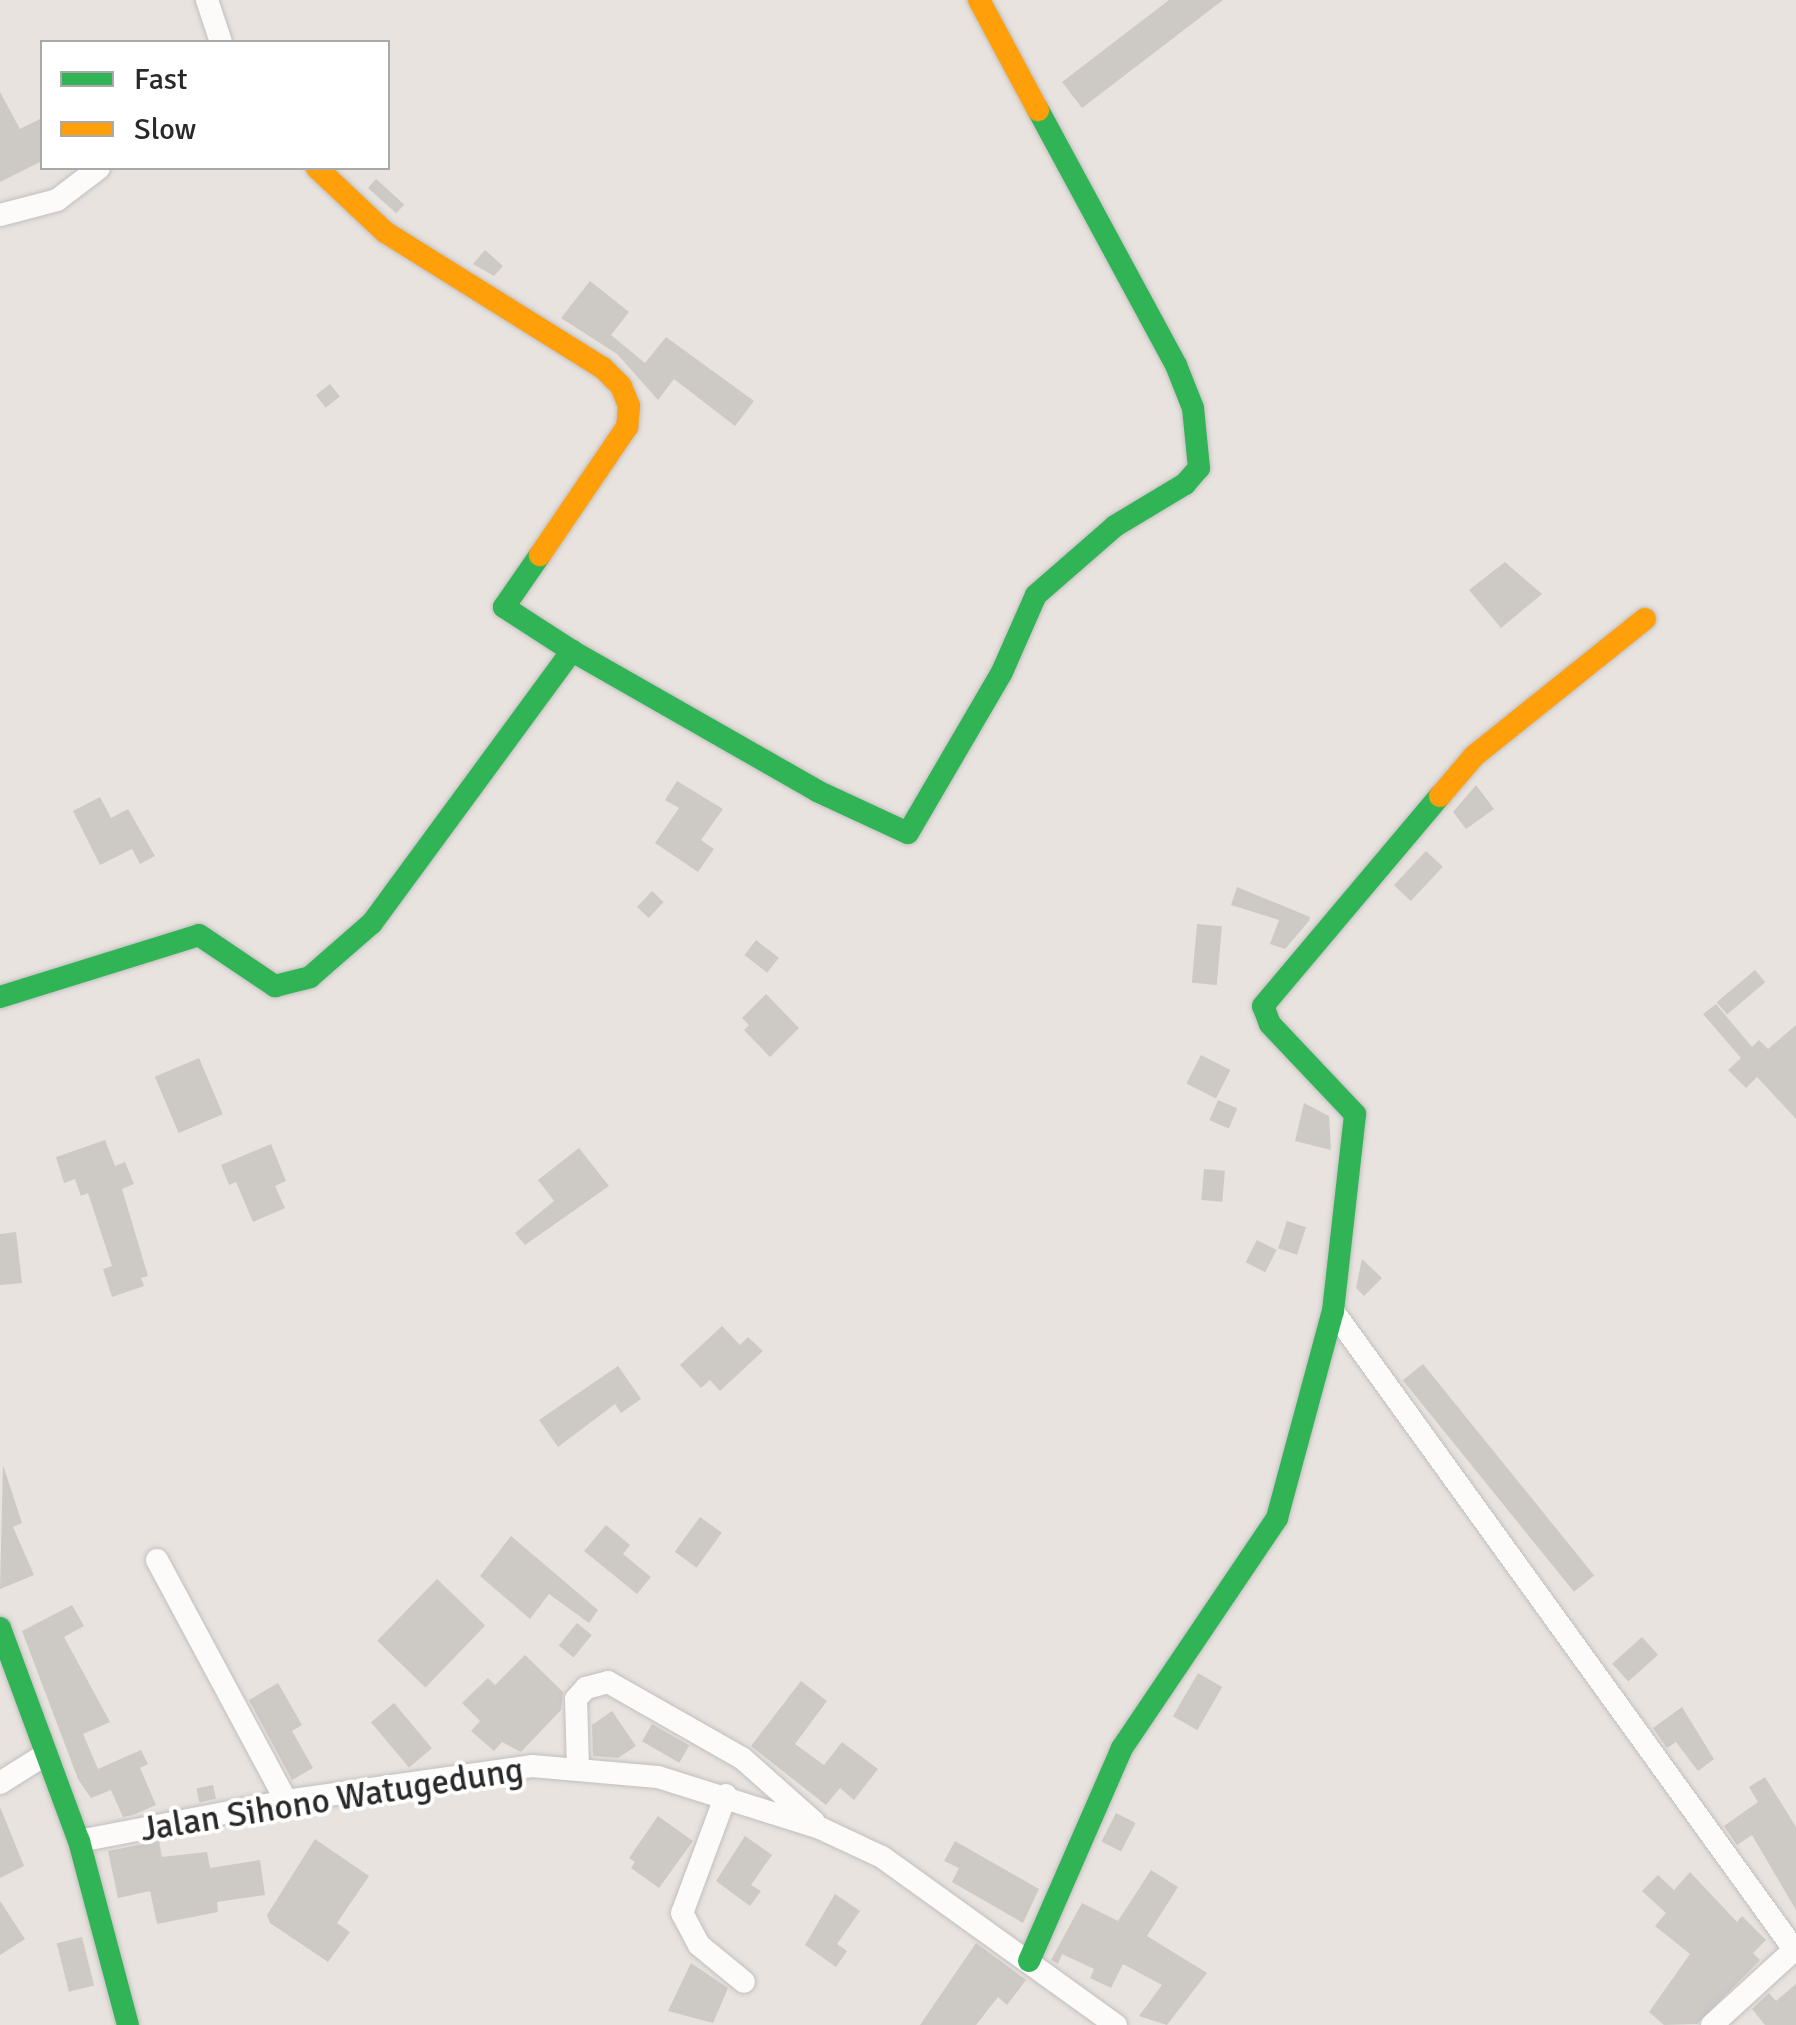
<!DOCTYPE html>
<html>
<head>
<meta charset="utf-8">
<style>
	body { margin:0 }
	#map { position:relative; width:1796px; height:2025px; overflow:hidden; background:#e8e3de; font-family:Signika,sans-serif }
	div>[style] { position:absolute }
	.building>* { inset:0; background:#cdc9c5; transform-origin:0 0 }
	.roads { filter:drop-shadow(0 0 2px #c1bfc0) drop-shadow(0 0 2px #c1bfc0) }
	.street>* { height:22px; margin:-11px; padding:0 11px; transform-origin:11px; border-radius:11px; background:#fcfbfa }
	.fast>* { height:22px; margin:-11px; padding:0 11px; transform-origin:11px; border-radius:11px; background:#30b455 }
	.slow>* { height:22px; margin:-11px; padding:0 11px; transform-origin:11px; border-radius:11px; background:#ff9f0a }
	span { translate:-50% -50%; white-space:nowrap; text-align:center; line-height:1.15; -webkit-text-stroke:8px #fff; paint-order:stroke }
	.street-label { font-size:35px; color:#292929 }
	.legend { position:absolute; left:40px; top:40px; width:350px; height:130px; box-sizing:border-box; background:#fff; border:2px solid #a9a9a9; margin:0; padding:12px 18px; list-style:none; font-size:30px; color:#292929 }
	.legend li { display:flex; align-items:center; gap:20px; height:50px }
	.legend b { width:50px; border:2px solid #a9a9a9 }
</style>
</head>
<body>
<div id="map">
	<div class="building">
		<div style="clip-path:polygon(1169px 0,1223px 0,1082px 108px,1062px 82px)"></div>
		<div style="clip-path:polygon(0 92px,20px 129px,42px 118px,42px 161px,0 182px)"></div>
		<div style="left:376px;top:179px;width:38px;height:12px;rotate:42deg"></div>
		<div style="clip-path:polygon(485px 250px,503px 266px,494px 276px,473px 264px)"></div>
		<div style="clip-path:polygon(590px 281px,629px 312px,611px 335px,645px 363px,666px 337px,754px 401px,735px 426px,674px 379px,658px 400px,617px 354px,561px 318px)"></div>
		<div style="left:330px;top:384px;width:16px;height:18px;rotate:52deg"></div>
		<div style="clip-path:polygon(1505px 562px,1542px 594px,1501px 628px,1469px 590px)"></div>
		<div style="clip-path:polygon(677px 781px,723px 809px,701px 840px,714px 849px,698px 872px,655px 843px,679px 808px,665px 800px)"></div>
		<div style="clip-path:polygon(1476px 785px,1494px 809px,1466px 829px,1453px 812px)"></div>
		<div style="clip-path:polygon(100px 797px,111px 818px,128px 809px,155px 856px,140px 864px,132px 849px,100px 865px,73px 811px)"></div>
		<div style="left:1426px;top:851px;width:23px;height:47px;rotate:43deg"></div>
		<div style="clip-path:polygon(1237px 887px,1310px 917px,1309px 921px,1285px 949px,1270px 944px,1279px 920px,1231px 905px)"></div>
		<div style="left:652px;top:891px;width:16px;height:22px;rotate:43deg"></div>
		<div style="left:1197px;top:924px;width:25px;height:59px;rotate:5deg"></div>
		<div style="left:756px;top:940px;width:29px;height:19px;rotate:38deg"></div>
		<div style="left:1755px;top:970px;width:16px;height:50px;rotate:50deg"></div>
		<div style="clip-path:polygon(766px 994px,799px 1028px,770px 1057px,744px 1030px,749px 1025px,742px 1018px)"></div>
		<div style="clip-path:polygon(1716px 1004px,1752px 1047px,1759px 1040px,1768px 1049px,1796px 1025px,1796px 1119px,1757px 1077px,1746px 1088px,1728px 1070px,1741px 1058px,1703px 1014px)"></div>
		<div style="left:1201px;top:1055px;width:33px;height:32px;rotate:27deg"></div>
		<div style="left:199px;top:1058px;width:61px;height:48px;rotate:67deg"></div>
		<div style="left:1218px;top:1100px;width:21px;height:22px;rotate:23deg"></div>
		<div style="clip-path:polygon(1304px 1103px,1329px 1116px,1331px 1150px,1295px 1141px)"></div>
		<div style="clip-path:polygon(105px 1140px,115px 1166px,125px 1162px,134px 1184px,122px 1189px,148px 1276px,141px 1278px,144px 1286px,112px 1297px,103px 1269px,112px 1266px,88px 1193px,81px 1196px,75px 1179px,64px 1183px,56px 1157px)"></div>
		<div style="clip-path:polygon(271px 1144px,286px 1181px,275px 1186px,285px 1208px,253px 1222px,236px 1182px,229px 1185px,221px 1165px)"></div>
		<div style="clip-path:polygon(579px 1148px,609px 1186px,525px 1245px,515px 1233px,554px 1201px,538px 1180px)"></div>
		<div style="left:1204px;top:1169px;width:21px;height:31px;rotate:5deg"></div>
		<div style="left:1287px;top:1221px;width:20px;height:29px;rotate:18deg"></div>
		<div style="clip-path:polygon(16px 1232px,22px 1283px,0 1285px,0 1234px)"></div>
		<div style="left:1257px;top:1240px;width:22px;height:25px;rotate:27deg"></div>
		<div style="clip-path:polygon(1362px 1259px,1382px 1278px,1364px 1296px,1356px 1288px)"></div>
		<div style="clip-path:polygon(722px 1326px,740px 1345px,748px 1337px,763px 1351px,720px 1391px,710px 1380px,701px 1388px,680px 1365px)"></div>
		<div style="left:1423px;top:1364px;width:272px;height:26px;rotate:51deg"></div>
		<div style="clip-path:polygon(618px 1366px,641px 1399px,621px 1413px,615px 1404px,558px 1447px,539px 1420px)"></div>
		<div style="clip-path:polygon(3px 1465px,22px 1523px,13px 1527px,34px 1575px,0 1589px)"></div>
		<div style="left:700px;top:1517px;width:27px;height:43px;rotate:36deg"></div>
		<div style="clip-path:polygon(606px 1525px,630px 1545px,623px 1554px,651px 1577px,637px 1594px,584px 1551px)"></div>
		<div style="clip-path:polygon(511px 1536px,598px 1610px,589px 1623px,549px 1594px,530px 1619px,480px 1576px)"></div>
		<div style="left:437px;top:1579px;width:67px;height:86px;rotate:44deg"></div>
		<div style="clip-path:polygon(72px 1605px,84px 1626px,64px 1637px,110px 1722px,83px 1734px,98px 1769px,141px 1750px,148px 1764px,140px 1768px,156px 1805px,133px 1815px,123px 1817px,111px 1790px,91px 1798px,78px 1779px,22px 1631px)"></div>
		<div style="left:577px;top:1623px;width:19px;height:29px;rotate:39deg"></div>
		<div style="left:1642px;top:1637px;width:24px;height:40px;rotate:48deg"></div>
		<div style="clip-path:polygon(525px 1655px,563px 1692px,561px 1710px,521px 1752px,502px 1742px,494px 1751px,471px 1731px,480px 1721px,462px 1703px,488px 1678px,495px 1685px)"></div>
		<div style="left:1198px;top:1673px;width:28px;height:50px;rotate:30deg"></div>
		<div style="clip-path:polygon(801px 1681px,827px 1701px,795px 1744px,824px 1765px,842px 1742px,878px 1769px,854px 1800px,840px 1788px,826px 1805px,751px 1746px)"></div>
		<div style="clip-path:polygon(278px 1683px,302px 1725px,292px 1731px,313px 1768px,292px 1780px,249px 1700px)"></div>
		<div style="left:394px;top:1703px;width:59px;height:30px;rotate:50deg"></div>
		<div style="clip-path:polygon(1682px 1707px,1714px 1759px,1698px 1771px,1676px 1742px,1667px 1748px,1653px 1728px)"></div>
		<div style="clip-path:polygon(612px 1711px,636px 1746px,618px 1758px,593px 1756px,592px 1725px)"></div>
		<div style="left:652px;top:1724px;width:43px;height:20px;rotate:30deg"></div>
		<div style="clip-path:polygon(1765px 1777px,1796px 1827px,1796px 1910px,1752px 1835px,1737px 1845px,1724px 1826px,1758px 1802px,1749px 1787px)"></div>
		<div style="left:213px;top:1785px;width:14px;height:17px;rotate:78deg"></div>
		<div style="clip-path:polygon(0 1807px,24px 1866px,0 1878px)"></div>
		<div style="left:1116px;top:1813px;width:22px;height:32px;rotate:27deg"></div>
		<div style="clip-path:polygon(658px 1816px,693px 1841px,659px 1888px,631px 1868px,635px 1862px,629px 1858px)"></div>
		<div style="clip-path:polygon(745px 1836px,772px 1855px,751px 1885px,761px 1891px,750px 1906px,716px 1881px)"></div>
		<div style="clip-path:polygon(315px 1839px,369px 1876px,337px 1923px,350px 1932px,328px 1962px,270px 1923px,267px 1915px)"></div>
		<div style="clip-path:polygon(159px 1841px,162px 1857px,207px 1852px,210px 1868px,260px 1860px,265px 1895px,217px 1902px,218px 1912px,157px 1924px,150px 1891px,118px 1898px,108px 1851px)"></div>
		<div style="clip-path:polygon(955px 1841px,1039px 1889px,1023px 1923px,952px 1882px,959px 1868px,944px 1861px)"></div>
		<div style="clip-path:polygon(1151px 1870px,1178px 1887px,1147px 1936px,1207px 1973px,1167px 2025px,1139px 2016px,1162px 1985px,1123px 1964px,1111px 1988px,1090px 1978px,1094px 1969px,1062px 1954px,1058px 1964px,1051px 1960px,1082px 1903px,1118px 1921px)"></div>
		<div style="clip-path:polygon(1690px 1872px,1737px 1922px,1742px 1916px,1766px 1940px,1753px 1953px,1760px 1960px,1697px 2024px,1664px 2025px,1649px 2012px,1690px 1954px,1655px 1926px,1666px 1913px,1642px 1891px,1658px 1875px,1674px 1890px)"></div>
		<div style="clip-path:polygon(835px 1894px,860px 1911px,837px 1944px,847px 1951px,836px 1967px,805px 1945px)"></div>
		<div style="clip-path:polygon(0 1901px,25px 1939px,0 1955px)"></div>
		<div style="left:82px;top:1937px;width:50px;height:26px;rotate:76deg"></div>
		<div style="clip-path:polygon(976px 1943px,1026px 1980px,1007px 2005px,998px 1997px,976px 2025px,920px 2025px)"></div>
		<div style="clip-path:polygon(691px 1963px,728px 1988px,713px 2023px,668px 2011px)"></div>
		<div style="clip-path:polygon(1796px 1984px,1796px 2025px,1765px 2025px,1752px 2009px,1769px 1993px,1776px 2001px)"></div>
	</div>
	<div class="roads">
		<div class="street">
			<div style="left:207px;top:0;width:44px;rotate:71.6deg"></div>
			<div style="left:0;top:215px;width:59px;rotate:-14.7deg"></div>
			<div style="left:57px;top:200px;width:53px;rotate:-37.3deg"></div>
			<div style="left:1333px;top:1311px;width:791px;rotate:54.16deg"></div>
			<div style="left:157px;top:1560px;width:273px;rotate:61.8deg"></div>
			<div style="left:578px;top:1769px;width:70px;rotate:-91.6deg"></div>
			<div style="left:576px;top:1699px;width:15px;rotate:-48deg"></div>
			<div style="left:586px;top:1688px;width:23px;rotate:-15deg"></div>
			<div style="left:608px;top:1682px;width:154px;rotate:29.6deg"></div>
			<div style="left:742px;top:1758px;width:96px;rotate:41.6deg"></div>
			<div style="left:0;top:1783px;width:54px;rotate:-32.2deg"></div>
			<div style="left:726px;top:1795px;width:126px;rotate:110.4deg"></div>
			<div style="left:682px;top:1913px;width:36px;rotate:62deg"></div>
			<div style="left:699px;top:1945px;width:58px;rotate:39.4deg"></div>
			<div style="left:79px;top:1841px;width:211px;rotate:-10.9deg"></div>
			<div style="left:286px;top:1801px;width:248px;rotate:-8.1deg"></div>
			<div style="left:532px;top:1766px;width:126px;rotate:5deg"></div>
			<div style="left:658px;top:1777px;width:170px;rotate:17.5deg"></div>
			<div style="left:820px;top:1828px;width:68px;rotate:25.1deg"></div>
			<div style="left:882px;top:1857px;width:288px;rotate:35.7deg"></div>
			<div style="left:1712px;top:2025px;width:111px;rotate:-42.4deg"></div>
		</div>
		<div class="fast">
			<div style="left:572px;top:651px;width:282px;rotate:29.7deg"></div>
			<div style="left:817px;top:791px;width:100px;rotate:24.8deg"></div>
			<div style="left:908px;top:833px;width:186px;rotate:-59.7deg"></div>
			<div style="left:1002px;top:672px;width:84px;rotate:-66.2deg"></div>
			<div style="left:1036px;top:595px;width:105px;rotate:-41.1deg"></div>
			<div style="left:1115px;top:526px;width:82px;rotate:-31deg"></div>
			<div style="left:1185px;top:484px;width:21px;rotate:-49deg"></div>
			<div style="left:1199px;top:468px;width:60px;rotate:-95.7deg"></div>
			<div style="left:1193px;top:408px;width:46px;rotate:-111.6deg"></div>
			<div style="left:1176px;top:365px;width:290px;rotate:-118.4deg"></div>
			<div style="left:0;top:997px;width:208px;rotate:-17.3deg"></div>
			<div style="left:199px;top:935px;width:92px;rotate:33.9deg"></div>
			<div style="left:275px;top:986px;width:36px;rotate:-14deg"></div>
			<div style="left:310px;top:977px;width:82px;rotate:-41.1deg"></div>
			<div style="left:372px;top:923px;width:338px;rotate:-53.7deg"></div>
			<div style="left:572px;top:651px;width:81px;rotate:-147.1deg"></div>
			<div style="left:504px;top:607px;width:63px;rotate:-55.3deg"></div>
			<div style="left:0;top:1628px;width:227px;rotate:69.7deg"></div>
			<div style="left:79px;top:1841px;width:190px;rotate:75.1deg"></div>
			<div style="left:1029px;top:1961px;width:232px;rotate:-66.4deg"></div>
			<div style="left:1122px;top:1748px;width:277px;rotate:-56deg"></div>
			<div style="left:1277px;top:1518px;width:214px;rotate:-74.9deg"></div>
			<div style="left:1333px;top:1311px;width:198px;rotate:-83.6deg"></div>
			<div style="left:1355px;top:1114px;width:124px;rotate:-133.4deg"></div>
			<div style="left:1270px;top:1024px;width:19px;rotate:-111deg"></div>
			<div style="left:1263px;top:1006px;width:275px;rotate:-49.9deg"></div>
		</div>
		<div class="slow">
			<div style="left:979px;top:0;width:125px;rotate:61.8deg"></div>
			<div style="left:317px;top:168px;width:93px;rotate:43.3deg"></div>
			<div style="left:385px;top:232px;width:257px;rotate:32deg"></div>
			<div style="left:603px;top:368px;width:25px;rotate:45deg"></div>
			<div style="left:621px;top:386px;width:22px;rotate:68deg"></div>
			<div style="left:629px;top:406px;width:21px;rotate:95deg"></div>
			<div style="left:627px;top:427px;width:155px;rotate:124.2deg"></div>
			<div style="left:1440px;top:796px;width:52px;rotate:-49.6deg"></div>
			<div style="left:1474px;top:756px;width:219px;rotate:-38.7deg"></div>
		</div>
	</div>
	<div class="street-label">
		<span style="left:332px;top:1800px;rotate:-9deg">Jalan Sihono Watugedung</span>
	</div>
	<ul class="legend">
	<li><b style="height:12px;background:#30b455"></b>Fast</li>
	<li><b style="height:12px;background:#ff9f0a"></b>Slow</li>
	</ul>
</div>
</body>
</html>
